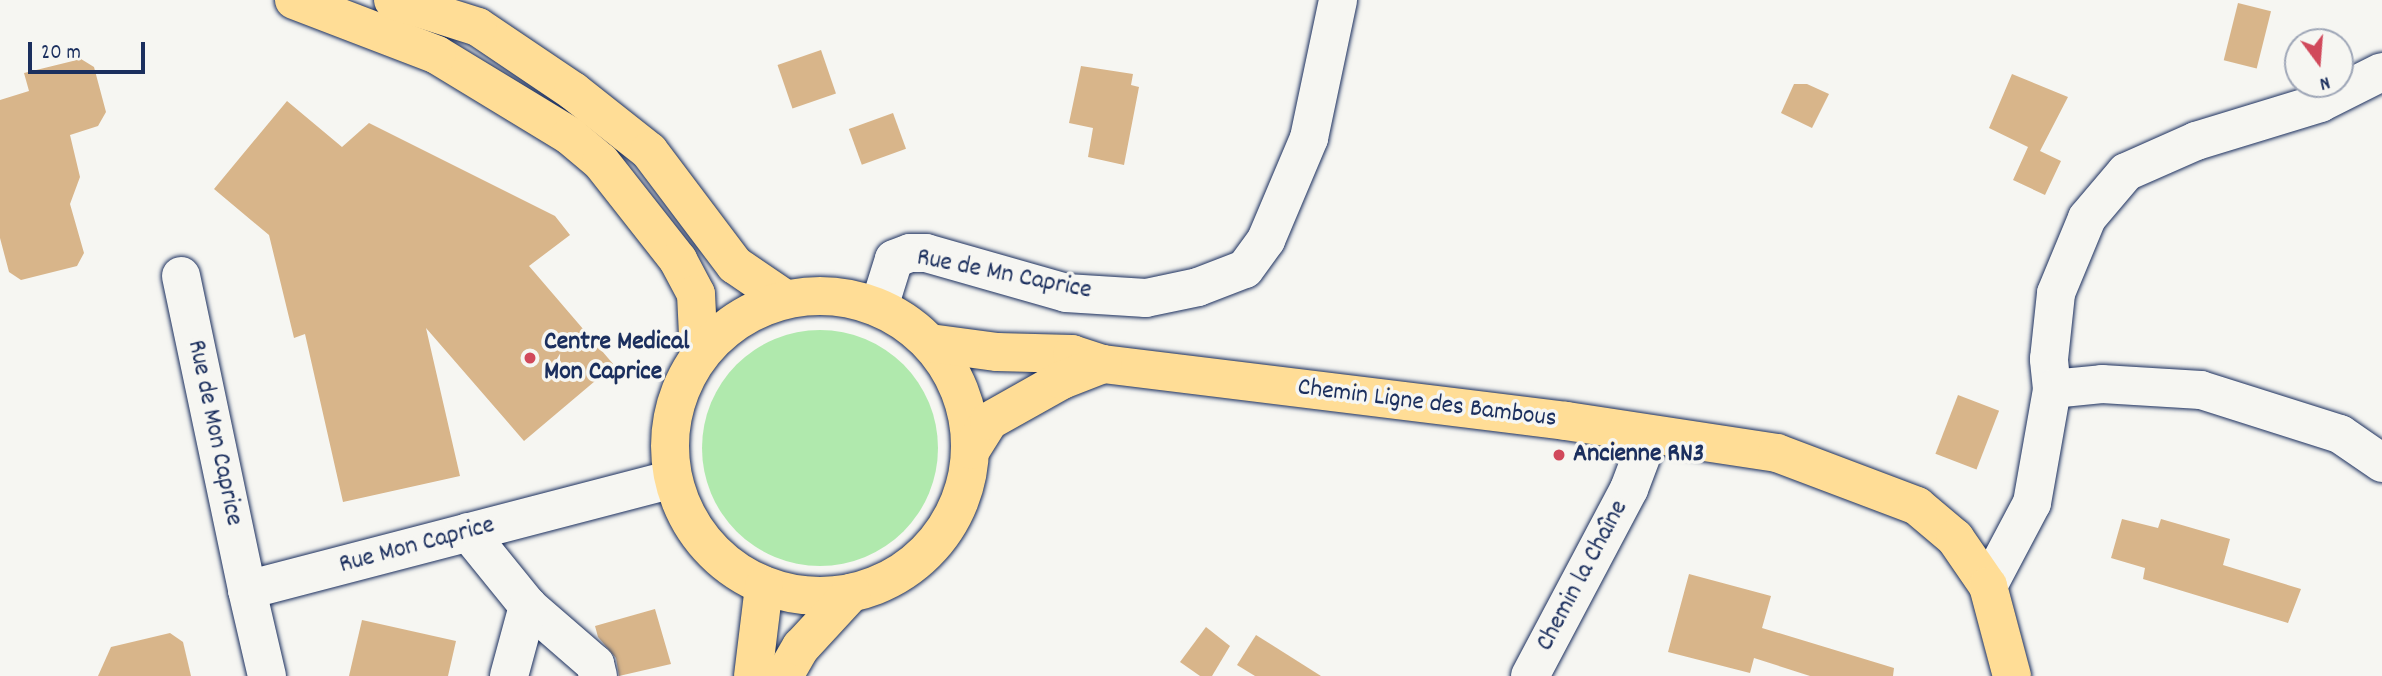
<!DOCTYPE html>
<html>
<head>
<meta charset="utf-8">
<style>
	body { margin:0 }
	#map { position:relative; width:2382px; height:676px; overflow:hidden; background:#f6f6f2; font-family:Dekko,sans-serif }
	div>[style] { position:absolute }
	.green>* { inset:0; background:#b0e9ad }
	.round { border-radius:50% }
	.building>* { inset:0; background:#d8b58a; transform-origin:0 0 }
	.roads { filter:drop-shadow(0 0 2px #1b2f5e) drop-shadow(0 0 2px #1b2f5e) }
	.minor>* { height:38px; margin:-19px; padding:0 19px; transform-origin:19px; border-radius:19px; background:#f6f6f2 }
	.major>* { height:38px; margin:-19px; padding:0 19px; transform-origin:19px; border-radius:19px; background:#ffdd96 }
	.major>.ring { margin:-19px; padding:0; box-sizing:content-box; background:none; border:38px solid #ffdd96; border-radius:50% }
	.highway>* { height:38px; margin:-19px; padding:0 19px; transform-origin:19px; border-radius:19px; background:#ffdd96 }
	.dots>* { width:19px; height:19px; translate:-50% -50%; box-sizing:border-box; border:4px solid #f6f6f2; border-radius:50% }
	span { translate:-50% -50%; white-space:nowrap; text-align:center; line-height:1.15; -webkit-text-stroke:7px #f6f6f2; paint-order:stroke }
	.street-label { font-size:26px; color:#1b2f5e }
	.poi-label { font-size:26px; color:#1b2f5e; font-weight:700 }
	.left { translate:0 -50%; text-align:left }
	.north { position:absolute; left:2284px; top:28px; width:70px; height:70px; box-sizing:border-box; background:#f6f6f2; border:2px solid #9ea6b7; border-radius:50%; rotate:164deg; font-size:19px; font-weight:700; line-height:28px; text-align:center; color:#1b2f5e }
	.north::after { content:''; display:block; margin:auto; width:24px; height:32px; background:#d1495b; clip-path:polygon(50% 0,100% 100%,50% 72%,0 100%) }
	.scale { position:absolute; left:28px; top:42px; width:117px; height:32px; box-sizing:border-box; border:4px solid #1b2f5e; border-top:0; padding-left:9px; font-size:21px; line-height:24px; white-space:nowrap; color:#1b2f5e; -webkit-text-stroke:5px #f6f6f2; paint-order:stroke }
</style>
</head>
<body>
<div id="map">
	<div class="green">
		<div class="round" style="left:702px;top:330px;width:236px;height:236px"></div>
	</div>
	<div class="building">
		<div style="left:2238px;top:3px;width:34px;height:59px;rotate:14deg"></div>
		<div style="left:821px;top:50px;width:46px;height:46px;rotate:71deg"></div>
		<div style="clip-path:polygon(81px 59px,94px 67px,106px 112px,98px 126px,70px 135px,80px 177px,70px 204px,84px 253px,77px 266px,21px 280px,9px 272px,0 238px,0 100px,29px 91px,24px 73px)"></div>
		<div style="clip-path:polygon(1081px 66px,1133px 74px,1131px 85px,1139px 87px,1124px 165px,1088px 157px,1093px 128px,1069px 123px)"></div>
		<div style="clip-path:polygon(2012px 74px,2068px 97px,2040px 151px,2061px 161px,2045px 195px,2013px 180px,2028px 147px,1989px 128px)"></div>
		<div style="clip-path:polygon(1794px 84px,1807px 84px,1829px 94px,1812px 128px,1781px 113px)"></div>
		<div style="clip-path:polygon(287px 101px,342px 147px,369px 123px,555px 216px,570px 235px,529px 266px,614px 365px,524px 441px,426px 328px,460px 476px,343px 502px,305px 334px,294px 338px,269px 235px,214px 189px)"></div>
		<div style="left:893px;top:113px;width:38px;height:47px;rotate:70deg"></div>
		<div style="left:1958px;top:395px;width:44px;height:63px;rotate:21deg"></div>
		<div style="clip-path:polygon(2122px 519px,2158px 528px,2161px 519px,2230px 539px,2223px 565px,2301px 589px,2288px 623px,2143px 579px,2145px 568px,2111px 558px)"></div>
		<div style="clip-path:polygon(1689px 574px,1771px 596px,1762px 628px,1894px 668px,1893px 676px,1810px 676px,1754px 658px,1750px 673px,1668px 652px)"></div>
		<div style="clip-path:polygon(655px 609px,671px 664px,619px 676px,616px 658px,598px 637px,595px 626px)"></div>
		<div style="clip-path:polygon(362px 620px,456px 641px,448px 676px,349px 676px)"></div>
		<div style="clip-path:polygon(1206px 627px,1230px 646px,1212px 676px,1200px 676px,1180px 662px)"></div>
		<div style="clip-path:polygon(170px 633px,183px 642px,191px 676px,98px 676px,111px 647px)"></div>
		<div style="clip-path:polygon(1256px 635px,1321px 676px,1255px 676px,1237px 665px)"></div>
	</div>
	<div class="roads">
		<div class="minor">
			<div style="left:181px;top:276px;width:321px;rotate:78.1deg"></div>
			<div style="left:879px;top:307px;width:50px;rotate:-72.6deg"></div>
			<div style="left:894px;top:259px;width:17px;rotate:-21deg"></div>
			<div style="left:910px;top:253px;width:16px"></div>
			<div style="left:926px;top:253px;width:146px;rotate:15.9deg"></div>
			<div style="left:1066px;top:293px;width:80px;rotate:3.6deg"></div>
			<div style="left:1146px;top:298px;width:53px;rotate:-11.9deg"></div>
			<div style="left:1198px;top:287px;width:50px;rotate:-21deg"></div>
			<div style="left:1245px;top:269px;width:36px;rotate:-54deg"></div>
			<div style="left:1266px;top:240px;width:111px;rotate:-67.1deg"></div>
			<div style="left:1309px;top:138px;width:141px;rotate:-78.1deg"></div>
			<div style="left:2052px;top:389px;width:30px;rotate:-96deg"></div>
			<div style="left:2049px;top:359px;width:66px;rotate:-83.9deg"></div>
			<div style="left:2056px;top:293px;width:81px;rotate:-67.5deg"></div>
			<div style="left:2087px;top:218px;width:60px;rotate:-49.7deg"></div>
			<div style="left:2126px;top:172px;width:77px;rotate:-23.9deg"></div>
			<div style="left:2196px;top:141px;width:130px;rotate:-17deg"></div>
			<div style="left:2320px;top:103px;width:69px;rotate:-26.6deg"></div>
			<div style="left:468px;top:532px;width:95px;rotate:51deg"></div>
			<div style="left:528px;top:606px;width:89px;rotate:40.9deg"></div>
			<div style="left:595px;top:664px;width:12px;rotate:76deg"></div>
			<div style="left:1988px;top:586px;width:94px;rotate:-62.1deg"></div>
			<div style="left:2032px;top:503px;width:116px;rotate:-80deg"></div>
			<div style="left:2052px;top:389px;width:50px;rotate:-5.7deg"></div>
			<div style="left:2102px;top:384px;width:99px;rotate:3.5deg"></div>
			<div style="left:2201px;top:390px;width:146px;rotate:17.6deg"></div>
			<div style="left:2340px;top:434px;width:51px;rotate:34.6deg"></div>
			<div style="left:267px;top:676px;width:88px;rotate:-103.1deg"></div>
			<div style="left:247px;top:590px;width:439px;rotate:-14.6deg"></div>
			<div style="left:509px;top:676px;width:73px;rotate:-74.8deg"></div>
			<div style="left:1530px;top:676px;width:212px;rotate:-62.1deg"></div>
			<div style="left:1629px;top:489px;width:57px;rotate:-69.3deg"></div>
		</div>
		<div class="major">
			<div style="left:478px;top:27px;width:115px;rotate:34deg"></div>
			<div style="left:573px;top:91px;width:97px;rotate:38.3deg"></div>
			<div style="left:649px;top:151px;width:143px;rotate:53deg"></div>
			<div style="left:735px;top:265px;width:60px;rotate:34.2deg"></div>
			<div style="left:437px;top:55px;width:156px;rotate:31.3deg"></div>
			<div style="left:570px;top:136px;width:40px;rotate:40deg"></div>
			<div style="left:601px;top:162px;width:125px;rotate:51.8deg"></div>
			<div style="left:678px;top:260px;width:38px;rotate:62deg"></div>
			<div style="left:696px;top:294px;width:62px;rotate:87.2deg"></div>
			<div class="ring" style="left:670px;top:296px;width:262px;height:262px"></div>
			<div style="left:930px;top:343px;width:68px;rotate:7.7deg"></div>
			<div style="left:997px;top:352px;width:75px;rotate:1.5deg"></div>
			<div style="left:1072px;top:354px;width:33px;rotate:18deg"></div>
			<div style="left:1103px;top:364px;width:466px;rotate:7deg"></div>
			<div style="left:1566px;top:421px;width:213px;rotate:8.6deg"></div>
			<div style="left:1777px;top:453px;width:150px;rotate:20.7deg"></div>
			<div style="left:1917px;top:506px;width:50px;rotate:40.1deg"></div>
			<div style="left:1955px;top:538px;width:58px;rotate:55.5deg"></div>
			<div style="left:1988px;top:586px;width:93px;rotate:75.1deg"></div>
			<div style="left:971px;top:450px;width:34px;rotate:-58deg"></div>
			<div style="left:989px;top:421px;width:84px;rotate:-29.3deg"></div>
			<div style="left:1062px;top:380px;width:44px;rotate:-21.3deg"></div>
			<div style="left:753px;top:676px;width:91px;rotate:-83deg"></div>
			<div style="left:784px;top:676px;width:34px;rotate:-60deg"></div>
			<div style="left:801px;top:647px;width:74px;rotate:-47.2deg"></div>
		</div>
		<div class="highway">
			<div style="left:294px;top:0;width:153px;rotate:21deg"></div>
			<div style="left:393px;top:0;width:89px;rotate:17.6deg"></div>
		</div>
	</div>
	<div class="dots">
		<div style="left:530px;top:358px;background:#d1495b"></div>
		<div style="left:1559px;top:455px;background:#d1495b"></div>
	</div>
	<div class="street-label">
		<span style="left:1004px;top:275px;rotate:11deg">Rue de Mn Caprice</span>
		<span style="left:1427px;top:404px;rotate:7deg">Chemin Ligne des Bambous</span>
		<span style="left:214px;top:433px;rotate:78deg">Rue de Mon Caprice</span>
		<span style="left:417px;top:546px;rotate:-15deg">Rue Mon Caprice</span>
		<span style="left:1583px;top:576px;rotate:-62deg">Chemin la Chaîne</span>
	</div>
	<div class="poi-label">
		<span class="left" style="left:544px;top:358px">Centre Medical<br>Mon Caprice</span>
		<span class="left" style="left:1573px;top:455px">Ancienne RN3</span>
	</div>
	<div class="north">N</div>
	<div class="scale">20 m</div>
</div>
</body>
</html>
